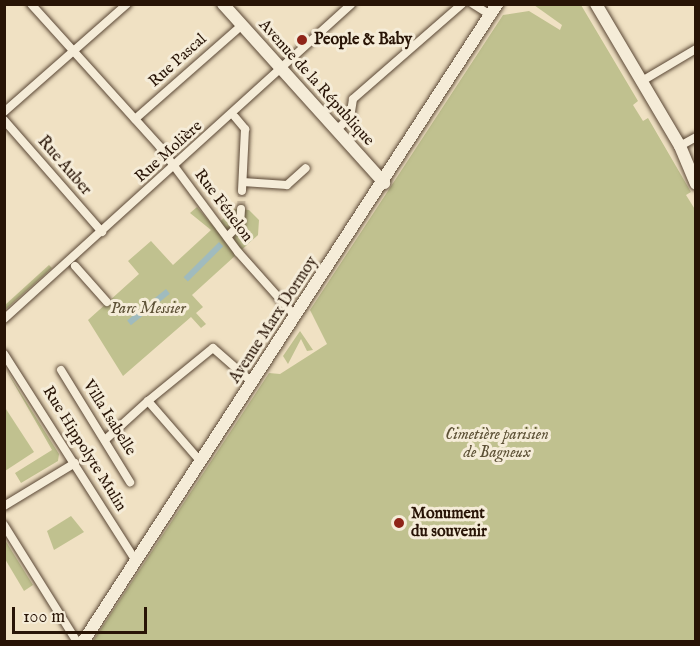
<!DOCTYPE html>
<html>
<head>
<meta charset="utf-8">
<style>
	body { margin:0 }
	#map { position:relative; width:700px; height:646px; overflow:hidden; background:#f0e1c3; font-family:"IM FELL English",serif }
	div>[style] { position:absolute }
	.green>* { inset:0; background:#c0c18f }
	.water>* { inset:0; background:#a0bbbe; transform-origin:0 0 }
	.street-tunnel>* { height:8px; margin-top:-4px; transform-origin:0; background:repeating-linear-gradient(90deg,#d2c2a7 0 8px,transparent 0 12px) }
	.roads { filter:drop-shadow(0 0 2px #5a4735) drop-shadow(0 0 2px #5a4735) }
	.street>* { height:8px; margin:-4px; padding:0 4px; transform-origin:4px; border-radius:4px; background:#f5ecd8 }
	.secondary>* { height:12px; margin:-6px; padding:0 6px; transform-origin:6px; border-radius:6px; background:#f5ecd8 }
	.dots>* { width:16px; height:16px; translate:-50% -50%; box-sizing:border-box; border:3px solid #f5ecd8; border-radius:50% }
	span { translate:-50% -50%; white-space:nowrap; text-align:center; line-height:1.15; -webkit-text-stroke:6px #f5ecd8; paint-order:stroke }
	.poi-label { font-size:16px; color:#281406; font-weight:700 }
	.left { translate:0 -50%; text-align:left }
	.street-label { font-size:16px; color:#281406 }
	.park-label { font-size:16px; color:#5d5136; font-style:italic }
	.frame { position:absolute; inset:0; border:6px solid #281406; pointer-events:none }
	.scale { position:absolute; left:12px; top:607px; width:135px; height:27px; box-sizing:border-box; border:3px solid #281406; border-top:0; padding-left:8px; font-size:18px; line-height:21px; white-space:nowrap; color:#281406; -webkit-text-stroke:4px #f5ecd8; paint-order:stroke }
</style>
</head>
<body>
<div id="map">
	<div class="green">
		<div style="clip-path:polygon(534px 5px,581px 5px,638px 101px,633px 105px,643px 121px,648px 118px,691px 192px,686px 195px,696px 211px,695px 641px,93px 641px,269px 373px,280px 374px,327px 344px,310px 310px,503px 15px,529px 11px,560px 30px,562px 25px)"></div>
		<div style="clip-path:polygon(197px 207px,214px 227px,234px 209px,249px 210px,259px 220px,258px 235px,192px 295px,203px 307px,196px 313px,206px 324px,201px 328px,191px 317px,123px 376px,88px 320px,139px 274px,128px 261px,151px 241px,173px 265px,211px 230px,190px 213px)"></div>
		<div style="clip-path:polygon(49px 265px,52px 268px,5px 310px,5px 305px)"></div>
		<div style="clip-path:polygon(300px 331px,313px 350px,307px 351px,301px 339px,288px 364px,283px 356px)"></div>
		<div style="clip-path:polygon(5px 368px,59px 454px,58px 461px,21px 483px,15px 473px,52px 450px)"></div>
		<div style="clip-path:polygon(4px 406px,34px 452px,5px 471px,4px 471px)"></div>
		<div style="clip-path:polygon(71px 516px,84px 532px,54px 550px,47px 531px)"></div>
		<div style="clip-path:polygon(5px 540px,33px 585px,24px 591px,5px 559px)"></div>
	</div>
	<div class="water">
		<div style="left:219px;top:242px;width:6px;height:50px;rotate:45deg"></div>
		<div style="left:166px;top:289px;width:6px;height:50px;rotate:51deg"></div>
	</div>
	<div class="street-tunnel">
		<div style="left:241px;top:209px;width:18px;rotate:-87deg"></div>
	</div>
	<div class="roads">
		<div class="street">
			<div style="left:31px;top:4px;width:193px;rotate:47.9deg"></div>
			<div style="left:160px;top:147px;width:131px;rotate:53.4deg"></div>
			<div style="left:238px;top:252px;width:87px;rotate:48.3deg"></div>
			<div style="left:473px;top:4px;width:22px;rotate:32deg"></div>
			<div style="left:642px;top:81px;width:63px;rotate:-30.7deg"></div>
			<div style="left:4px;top:112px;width:164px;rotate:-41.3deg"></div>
			<div style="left:235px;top:117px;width:16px;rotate:50deg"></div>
			<div style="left:245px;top:129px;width:62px;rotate:92.8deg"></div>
			<div style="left:135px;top:119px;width:142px;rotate:-41.3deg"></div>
			<div style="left:4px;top:120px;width:149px;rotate:48.8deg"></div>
			<div style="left:336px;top:130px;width:18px;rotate:-41deg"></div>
			<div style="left:350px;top:118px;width:19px;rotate:-81deg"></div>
			<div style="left:353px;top:99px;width:145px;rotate:-41.1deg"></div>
			<div style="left:680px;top:146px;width:18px;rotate:-29deg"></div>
			<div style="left:243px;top:182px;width:44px;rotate:3.9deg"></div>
			<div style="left:287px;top:185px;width:25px;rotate:-42deg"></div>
			<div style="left:228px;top:236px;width:17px;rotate:-45deg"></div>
			<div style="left:240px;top:224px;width:15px;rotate:-86deg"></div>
			<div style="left:75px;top:266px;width:48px;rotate:48.4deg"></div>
			<div style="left:4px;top:319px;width:469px;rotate:-42.2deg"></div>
			<div style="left:4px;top:354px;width:246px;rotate:57.5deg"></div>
			<div style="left:61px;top:370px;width:132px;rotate:58.4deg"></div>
			<div style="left:105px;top:440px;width:58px;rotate:-42.2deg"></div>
			<div style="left:201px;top:462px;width:81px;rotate:-131deg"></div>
			<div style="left:148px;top:401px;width:84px;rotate:-39.2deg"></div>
			<div style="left:213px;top:348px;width:53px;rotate:41.2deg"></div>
			<div style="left:4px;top:506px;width:83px;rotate:-31.2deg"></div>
			<div style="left:4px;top:525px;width:138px;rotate:58deg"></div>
		</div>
		<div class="secondary">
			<div style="left:223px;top:4px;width:241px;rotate:48deg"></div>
			<div style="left:596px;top:4px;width:165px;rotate:59.4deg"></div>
			<div style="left:680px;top:146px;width:41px;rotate:67.2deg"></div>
			<div style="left:83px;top:642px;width:761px;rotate:-57.02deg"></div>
		</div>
	</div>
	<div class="dots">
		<div style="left:302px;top:40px;background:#8f2418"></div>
		<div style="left:399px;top:523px;background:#8f2418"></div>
	</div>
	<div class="poi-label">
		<span class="left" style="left:314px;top:40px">People &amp; Baby</span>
		<span class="left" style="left:411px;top:523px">Monument<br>du souvenir</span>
	</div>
	<div class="street-label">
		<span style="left:178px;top:61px;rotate:-42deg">Rue Pascal</span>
		<span style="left:316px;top:83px;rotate:48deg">Avenue de la République</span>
		<span style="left:169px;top:152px;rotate:-42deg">Rue Molière</span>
		<span style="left:64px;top:166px;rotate:49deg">Rue Auber</span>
		<span style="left:223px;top:206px;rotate:53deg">Rue Fénelon</span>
		<span style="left:274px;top:320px;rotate:-57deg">Avenue Marx Dormoy</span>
		<span style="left:109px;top:418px;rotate:58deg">Villa Isabelle</span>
		<span style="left:84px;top:449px;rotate:58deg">Rue Hippolyte Mulin</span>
	</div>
	<div class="park-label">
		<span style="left:148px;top:309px">Parc Messier</span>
		<span style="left:497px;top:444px">Cimetière parisien<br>de Bagneux</span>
	</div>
	<div class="frame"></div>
	<div class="scale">100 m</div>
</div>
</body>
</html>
